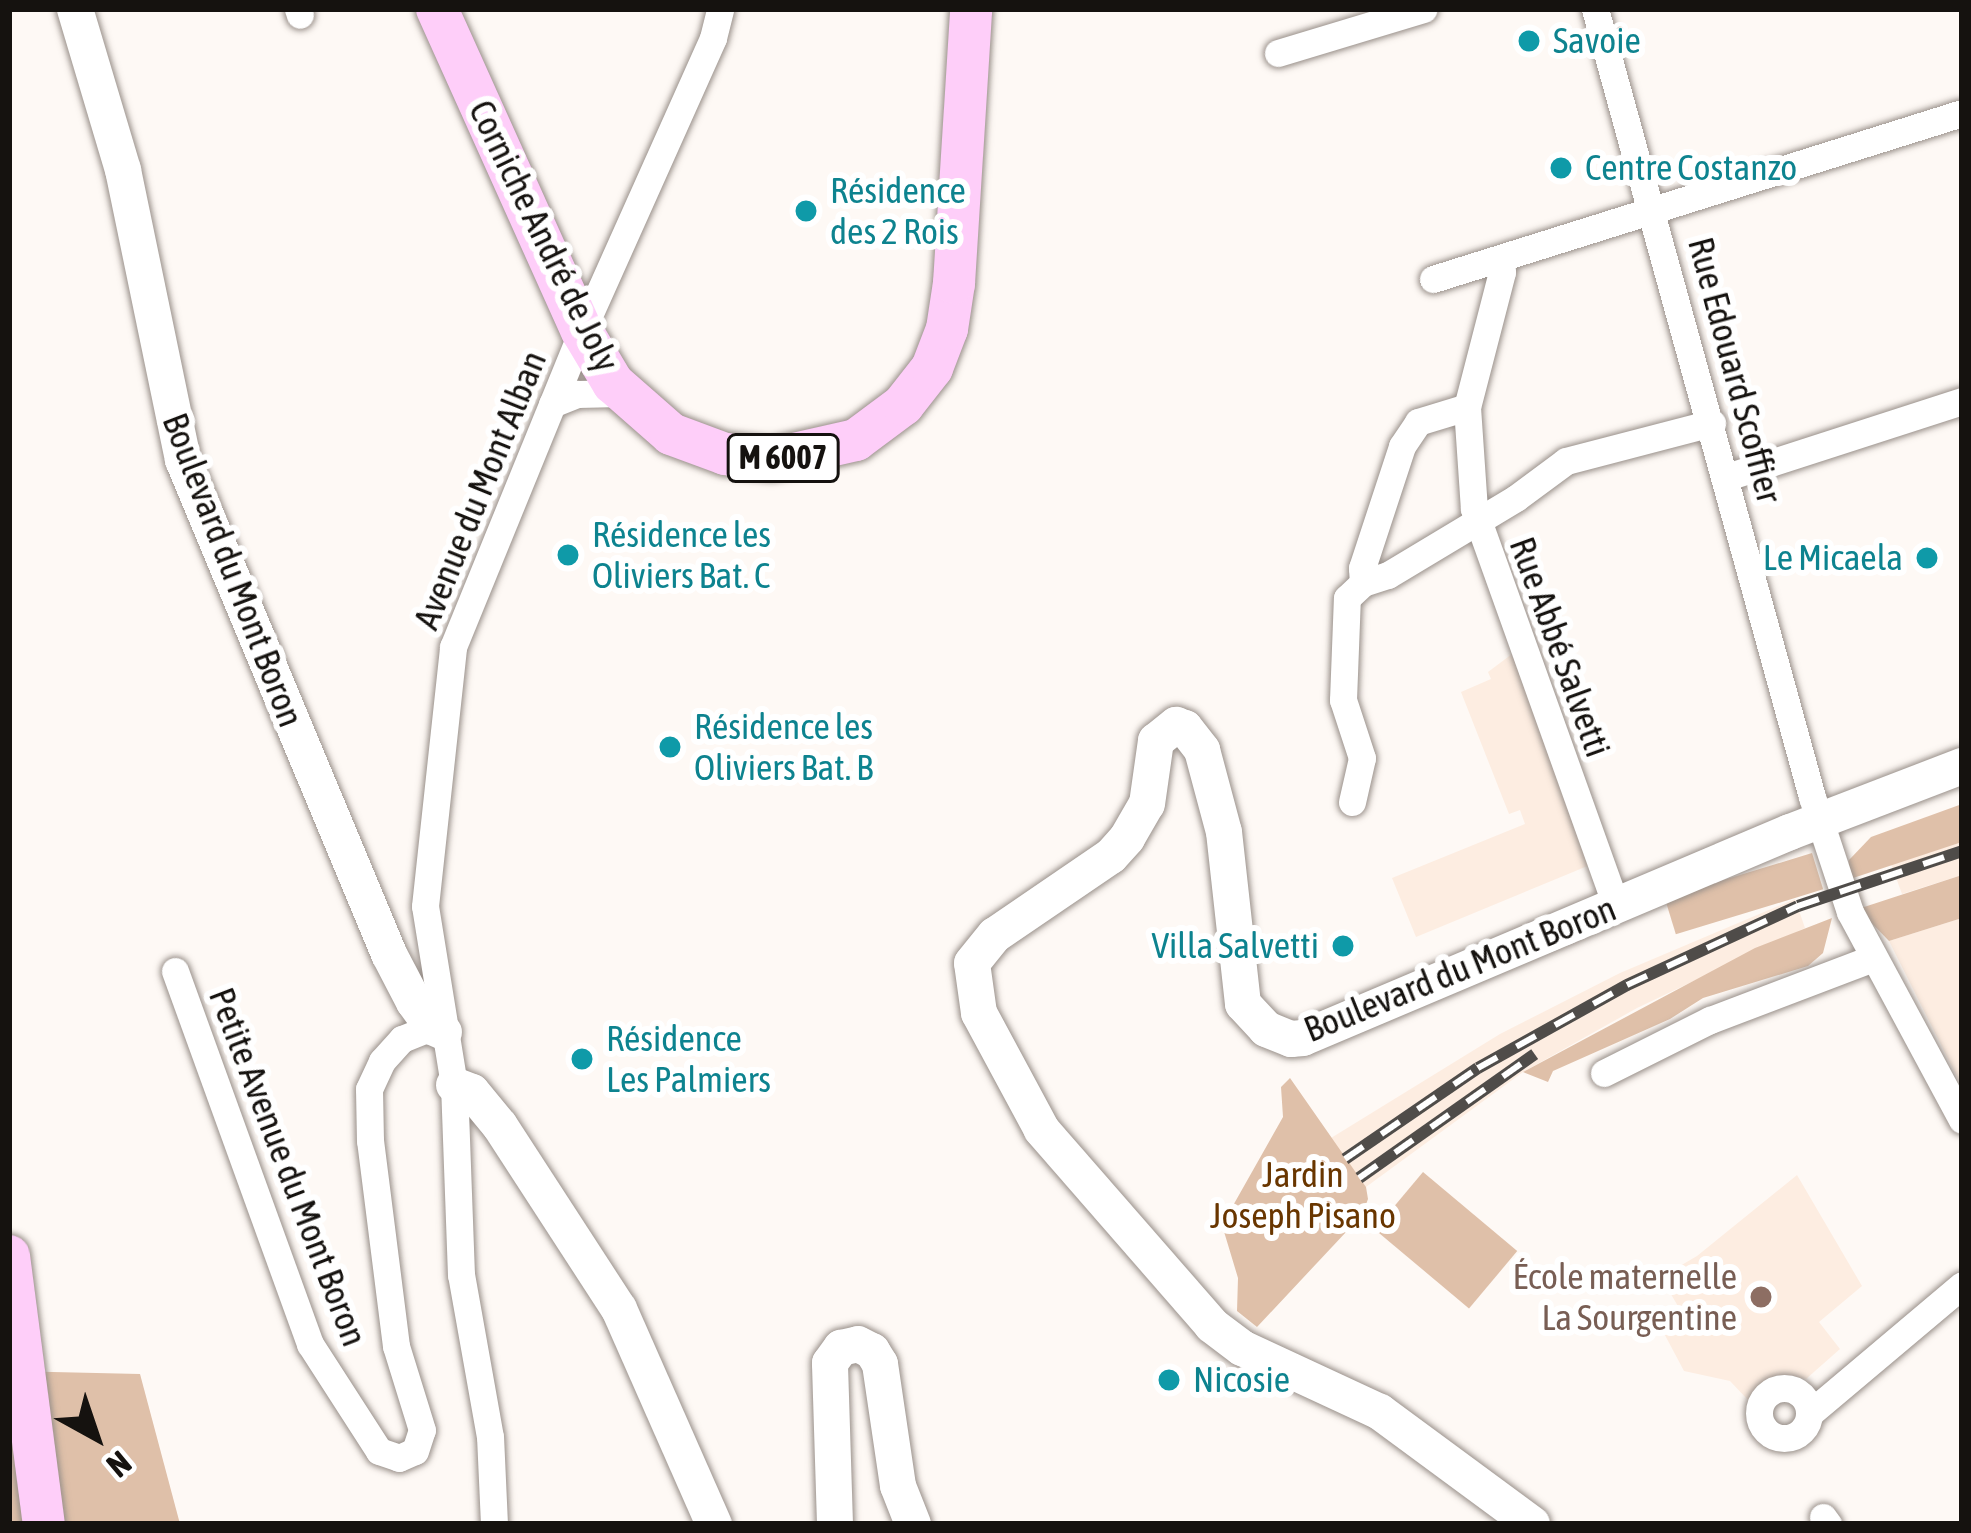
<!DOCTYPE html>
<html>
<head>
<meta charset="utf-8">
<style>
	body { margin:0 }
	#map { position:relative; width:1971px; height:1533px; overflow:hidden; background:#fef9f5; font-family:"Asap Condensed",sans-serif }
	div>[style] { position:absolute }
	.built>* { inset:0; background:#fdede1 }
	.green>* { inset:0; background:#dfc0a9; transform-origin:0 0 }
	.roads { filter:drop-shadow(0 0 3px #99908a) drop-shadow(0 0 3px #99908a) }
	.street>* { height:27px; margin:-13.5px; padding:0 13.5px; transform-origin:13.5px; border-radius:13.5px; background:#fff }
	.street>.ring { margin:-13.5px; padding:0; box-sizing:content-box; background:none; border:27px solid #fff; border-radius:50% }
	.secondary>* { height:36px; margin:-18px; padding:0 18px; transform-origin:18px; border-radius:18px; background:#fff }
	.primary>* { height:42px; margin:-21px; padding:0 21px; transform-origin:21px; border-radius:21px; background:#fecef9 }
	.rail>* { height:12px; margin-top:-6px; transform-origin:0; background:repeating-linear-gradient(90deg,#fff 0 22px,#4f4c49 0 44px); box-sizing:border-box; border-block:3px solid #4f4c49 }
	.dots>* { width:33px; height:33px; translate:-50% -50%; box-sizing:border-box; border:6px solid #fff; border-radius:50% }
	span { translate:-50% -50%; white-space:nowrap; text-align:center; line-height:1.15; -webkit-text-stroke:12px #fff; paint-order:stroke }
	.shield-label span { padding:3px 9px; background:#fff; border:3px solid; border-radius:9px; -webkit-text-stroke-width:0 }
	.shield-label { font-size:33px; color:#15120f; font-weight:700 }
	.culture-label { font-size:36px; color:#0d838f }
	.left { translate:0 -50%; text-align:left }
	.right { translate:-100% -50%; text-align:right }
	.street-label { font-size:36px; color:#15120f }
	.park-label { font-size:36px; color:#693600 }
	.education-label { font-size:36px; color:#785e54 }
	.frame { position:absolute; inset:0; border:12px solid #15120f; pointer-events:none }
	.north { position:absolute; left:36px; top:1377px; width:120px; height:120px; -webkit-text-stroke:9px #fff; paint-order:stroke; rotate:140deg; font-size:33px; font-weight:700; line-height:48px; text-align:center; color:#15120f }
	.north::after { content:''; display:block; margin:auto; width:42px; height:54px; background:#15120f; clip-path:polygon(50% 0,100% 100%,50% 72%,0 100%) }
</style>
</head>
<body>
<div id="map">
	<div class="built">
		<div style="clip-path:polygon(1512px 654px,1590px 865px,1416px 937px,1392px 878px,1525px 824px,1520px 810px,1509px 814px,1461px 692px,1491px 679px,1488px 672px)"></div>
		<div style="clip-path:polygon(1962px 842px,1962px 875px,1902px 894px,1891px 864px)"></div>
		<div style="clip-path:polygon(1795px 899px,1805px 928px,1637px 1008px,1523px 1072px,1366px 1187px,1331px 1138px,1500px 1034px,1620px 973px)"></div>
		<div style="clip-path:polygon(1962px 918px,1962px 1087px,1889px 941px)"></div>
		<div style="clip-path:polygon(1797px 1175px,1862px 1286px,1819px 1322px,1840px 1349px,1806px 1379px,1777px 1375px,1748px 1400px,1730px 1381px,1684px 1371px,1658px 1322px,1679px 1308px,1661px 1277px,1697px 1256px)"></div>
	</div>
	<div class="green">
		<div style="clip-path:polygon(1962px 804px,1962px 842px,1847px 880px,1849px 860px,1871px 837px)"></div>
		<div style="left:1812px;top:853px;width:38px;height:154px;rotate:73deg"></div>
		<div style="clip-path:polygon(1962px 875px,1962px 918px,1889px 941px,1858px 909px)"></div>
		<div style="clip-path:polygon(1832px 918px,1823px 953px,1808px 966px,1703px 998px,1670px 1019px,1553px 1071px,1548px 1082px,1523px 1072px,1755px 948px)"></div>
		<div style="clip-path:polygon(1290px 1078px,1366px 1187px,1368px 1199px,1362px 1215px,1257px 1327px,1237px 1311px,1238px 1278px,1222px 1225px,1283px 1117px,1281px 1087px)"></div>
		<div style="left:1423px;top:1172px;width:123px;height:75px;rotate:40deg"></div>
		<div style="clip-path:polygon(9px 1371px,140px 1374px,180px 1524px,9px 1524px)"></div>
	</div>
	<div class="roads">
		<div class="street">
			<div style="left:298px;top:9px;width:6px;rotate:72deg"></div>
			<div style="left:1595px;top:9px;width:817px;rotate:74.6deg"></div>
			<div style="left:1812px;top:797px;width:121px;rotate:71.7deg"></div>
			<div style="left:1850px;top:912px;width:236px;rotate:61.7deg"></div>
			<div style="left:1278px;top:53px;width:152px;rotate:-16.8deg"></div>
			<div style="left:1501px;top:258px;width:14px;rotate:86deg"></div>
			<div style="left:1502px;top:272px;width:139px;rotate:104.5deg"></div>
			<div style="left:1467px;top:407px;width:102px;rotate:86.1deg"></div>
			<div style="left:1474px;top:509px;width:421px;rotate:70.3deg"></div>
			<div style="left:1433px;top:279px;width:554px;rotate:-17.42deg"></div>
			<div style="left:552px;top:404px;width:27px;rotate:-22deg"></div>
			<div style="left:577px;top:394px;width:44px;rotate:-1.3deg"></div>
			<div style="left:1727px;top:477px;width:247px;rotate:-17.9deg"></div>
			<div style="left:1363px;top:583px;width:26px;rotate:-18deg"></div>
			<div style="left:1388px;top:575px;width:149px;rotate:-31deg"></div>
			<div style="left:1516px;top:498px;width:62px;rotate:-36.5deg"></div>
			<div style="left:1566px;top:461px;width:151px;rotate:-14.6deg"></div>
			<div style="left:1352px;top:802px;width:45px;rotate:-77.2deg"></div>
			<div style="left:1362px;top:758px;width:61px;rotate:-108.1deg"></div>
			<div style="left:1343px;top:700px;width:102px;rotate:-87.8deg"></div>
			<div style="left:1347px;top:598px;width:22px;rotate:-43deg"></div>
			<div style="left:1363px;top:583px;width:15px;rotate:-94deg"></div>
			<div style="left:1362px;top:568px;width:128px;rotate:-71.8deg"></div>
			<div style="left:1402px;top:446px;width:29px;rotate:-56deg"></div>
			<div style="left:1418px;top:422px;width:51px;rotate:-17deg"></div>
			<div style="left:175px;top:971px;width:397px;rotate:70.1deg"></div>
			<div style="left:310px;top:1344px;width:127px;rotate:57.2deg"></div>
			<div style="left:379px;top:1451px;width:21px;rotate:19deg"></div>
			<div style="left:399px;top:1458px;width:17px;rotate:-24deg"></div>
			<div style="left:415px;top:1451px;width:22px;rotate:-72deg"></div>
			<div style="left:422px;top:1430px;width:88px;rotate:-107.2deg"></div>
			<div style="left:396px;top:1346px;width:207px;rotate:-97.2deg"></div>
			<div style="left:370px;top:1141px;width:52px;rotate:-91.1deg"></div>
			<div style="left:369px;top:1089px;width:31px;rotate:-65deg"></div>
			<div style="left:382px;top:1061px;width:30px;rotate:-48deg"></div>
			<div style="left:402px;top:1039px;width:32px;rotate:-22deg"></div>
			<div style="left:1604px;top:1073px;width:119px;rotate:-26.6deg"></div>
			<div style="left:1710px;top:1020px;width:174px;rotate:-20.8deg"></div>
			<div class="ring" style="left:1759px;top:1388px;width:23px;height:23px"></div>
			<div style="left:1809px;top:1414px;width:200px;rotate:-40.1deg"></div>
			<div style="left:1823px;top:1517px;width:9px;rotate:54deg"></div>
			<div style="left:494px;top:1524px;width:87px;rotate:-92.6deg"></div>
			<div style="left:490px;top:1437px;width:165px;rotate:-100.1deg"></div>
			<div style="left:461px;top:1275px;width:190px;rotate:-92.1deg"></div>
			<div style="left:454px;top:1085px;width:181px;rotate:-99.2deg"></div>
			<div style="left:425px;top:906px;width:261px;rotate:-83.8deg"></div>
			<div style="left:453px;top:647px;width:341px;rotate:-67.8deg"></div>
			<div style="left:582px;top:331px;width:321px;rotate:-65.9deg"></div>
			<div style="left:713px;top:38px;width:30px;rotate:-76deg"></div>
		</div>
		<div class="secondary">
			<div style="left:75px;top:9px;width:168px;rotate:73.4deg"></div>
			<div style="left:123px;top:170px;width:296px;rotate:78.3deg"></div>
			<div style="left:183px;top:460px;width:535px;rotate:67.36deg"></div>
			<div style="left:389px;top:954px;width:54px;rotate:62.5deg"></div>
			<div style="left:414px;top:1002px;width:31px;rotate:54deg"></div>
			<div style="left:432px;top:1027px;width:13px;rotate:23deg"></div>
			<div style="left:454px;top:1085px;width:19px;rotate:21deg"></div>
			<div style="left:472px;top:1092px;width:44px;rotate:50.5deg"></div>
			<div style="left:500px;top:1126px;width:218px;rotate:57deg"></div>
			<div style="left:619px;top:1309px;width:235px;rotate:66.2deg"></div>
			<div style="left:835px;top:1524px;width:161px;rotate:-91.8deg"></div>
			<div style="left:830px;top:1363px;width:19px;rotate:-54deg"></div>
			<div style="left:841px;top:1348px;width:17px;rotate:-13deg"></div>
			<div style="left:858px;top:1344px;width:16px;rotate:27deg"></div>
			<div style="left:872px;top:1351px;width:15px;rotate:58deg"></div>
			<div style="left:880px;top:1364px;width:123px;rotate:81.6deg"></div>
			<div style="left:898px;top:1486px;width:41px;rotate:68.5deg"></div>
			<div style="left:1532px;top:1524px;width:189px;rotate:-143.6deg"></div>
			<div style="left:1380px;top:1412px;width:152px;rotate:-155.1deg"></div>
			<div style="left:1242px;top:1348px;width:38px;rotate:-143deg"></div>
			<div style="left:1212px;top:1325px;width:259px;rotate:-131.1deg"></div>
			<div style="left:1042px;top:1130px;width:133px;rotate:-118.3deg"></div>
			<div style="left:979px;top:1013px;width:50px;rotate:-98deg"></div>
			<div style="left:972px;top:963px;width:36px;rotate:-51deg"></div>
			<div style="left:995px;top:935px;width:140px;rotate:-34.3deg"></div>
			<div style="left:1111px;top:856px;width:24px;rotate:-48deg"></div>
			<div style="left:1127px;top:838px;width:39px;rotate:-60deg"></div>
			<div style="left:1147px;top:804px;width:64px;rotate:-81.9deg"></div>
			<div style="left:1156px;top:741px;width:26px;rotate:-39deg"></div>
			<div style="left:1176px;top:725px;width:9px;rotate:18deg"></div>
			<div style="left:1185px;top:728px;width:28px;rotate:52deg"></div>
			<div style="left:1202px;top:750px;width:85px;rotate:75deg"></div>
			<div style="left:1224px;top:832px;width:173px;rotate:83.7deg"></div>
			<div style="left:1243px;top:1004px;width:34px;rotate:47deg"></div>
			<div style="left:1266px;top:1029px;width:27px;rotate:22deg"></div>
			<div style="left:1291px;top:1039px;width:12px;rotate:-5deg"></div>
			<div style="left:1303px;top:1038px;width:529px;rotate:-22.93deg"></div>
			<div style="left:1790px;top:832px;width:184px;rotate:-21deg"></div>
		</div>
		<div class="primary">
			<div style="left:437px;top:9px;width:353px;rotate:65.8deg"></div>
			<div style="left:582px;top:331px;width:61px;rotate:59.2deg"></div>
			<div style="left:613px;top:383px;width:77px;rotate:41.3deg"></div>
			<div style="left:671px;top:434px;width:58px;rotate:20.3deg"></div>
			<div style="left:725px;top:454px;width:47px;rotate:6.1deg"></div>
			<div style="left:772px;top:459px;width:86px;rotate:-12.7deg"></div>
			<div style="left:856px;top:440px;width:59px;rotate:-36.7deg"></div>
			<div style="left:903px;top:405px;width:47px;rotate:-51.9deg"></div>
			<div style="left:932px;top:368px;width:42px;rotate:-69deg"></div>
			<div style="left:947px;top:329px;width:47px;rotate:-81.3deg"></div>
			<div style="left:954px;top:283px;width:275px;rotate:-86.4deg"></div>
			<div style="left:9px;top:1256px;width:270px;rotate:82.6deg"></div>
		</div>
	</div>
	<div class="rail">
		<div style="left:1345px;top:1159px;width:161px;rotate:-34.4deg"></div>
		<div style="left:1478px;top:1068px;width:171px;rotate:-29.1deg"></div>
		<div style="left:1627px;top:985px;width:188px;rotate:-24.8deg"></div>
		<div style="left:1798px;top:906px;width:173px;rotate:-18.5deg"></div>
		<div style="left:1359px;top:1178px;width:215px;rotate:-35.2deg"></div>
	</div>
	<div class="dots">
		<div style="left:1529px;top:41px;background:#0f9aa8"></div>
		<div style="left:1561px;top:168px;background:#0f9aa8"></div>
		<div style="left:806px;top:211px;background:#0f9aa8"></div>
		<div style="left:568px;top:555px;background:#0f9aa8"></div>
		<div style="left:1927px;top:558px;background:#0f9aa8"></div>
		<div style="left:670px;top:747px;background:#0f9aa8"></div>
		<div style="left:1343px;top:946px;background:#0f9aa8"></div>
		<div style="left:582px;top:1059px;background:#0f9aa8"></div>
		<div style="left:1761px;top:1297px;background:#8d6e63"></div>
		<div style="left:1169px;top:1380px;background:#0f9aa8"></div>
	</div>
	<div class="shield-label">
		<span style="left:783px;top:458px">M 6007</span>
	</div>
	<div class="culture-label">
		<span class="left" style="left:1553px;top:41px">Savoie</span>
		<span class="left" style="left:1585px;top:168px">Centre Costanzo</span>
		<span class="left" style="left:830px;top:211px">Résidence<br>des 2 Rois</span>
		<span class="left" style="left:592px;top:555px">Résidence les<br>Oliviers Bat. C</span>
		<span class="right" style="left:1903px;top:558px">Le Micaela</span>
		<span class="left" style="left:694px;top:747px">Résidence les<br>Oliviers Bat. B</span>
		<span class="right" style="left:1319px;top:946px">Villa Salvetti</span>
		<span class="left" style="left:606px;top:1059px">Résidence<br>Les Palmiers</span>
		<span class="left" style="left:1193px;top:1380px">Nicosie</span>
	</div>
	<div class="street-label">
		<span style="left:544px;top:236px;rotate:64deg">Corniche André de Joly</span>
		<span style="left:1735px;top:370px;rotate:75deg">Rue Edouard Scoffier</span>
		<span style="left:480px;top:490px;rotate:-68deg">Avenue du Mont Alban</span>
		<span style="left:233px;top:570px;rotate:69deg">Boulevard du Mont Boron</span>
		<span style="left:1560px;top:647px;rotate:70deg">Rue Abbé Salvetti</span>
		<span style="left:1460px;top:969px;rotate:-22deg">Boulevard du Mont Boron</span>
		<span style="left:288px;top:1167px;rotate:69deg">Petite Avenue du Mont Boron</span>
	</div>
	<div class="park-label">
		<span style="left:1303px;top:1195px">Jardin<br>Joseph Pisano</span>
	</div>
	<div class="education-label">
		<span class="right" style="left:1737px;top:1297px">École maternelle<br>La Sourgentine</span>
	</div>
	<div class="frame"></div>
	<div class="north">N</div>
</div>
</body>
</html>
